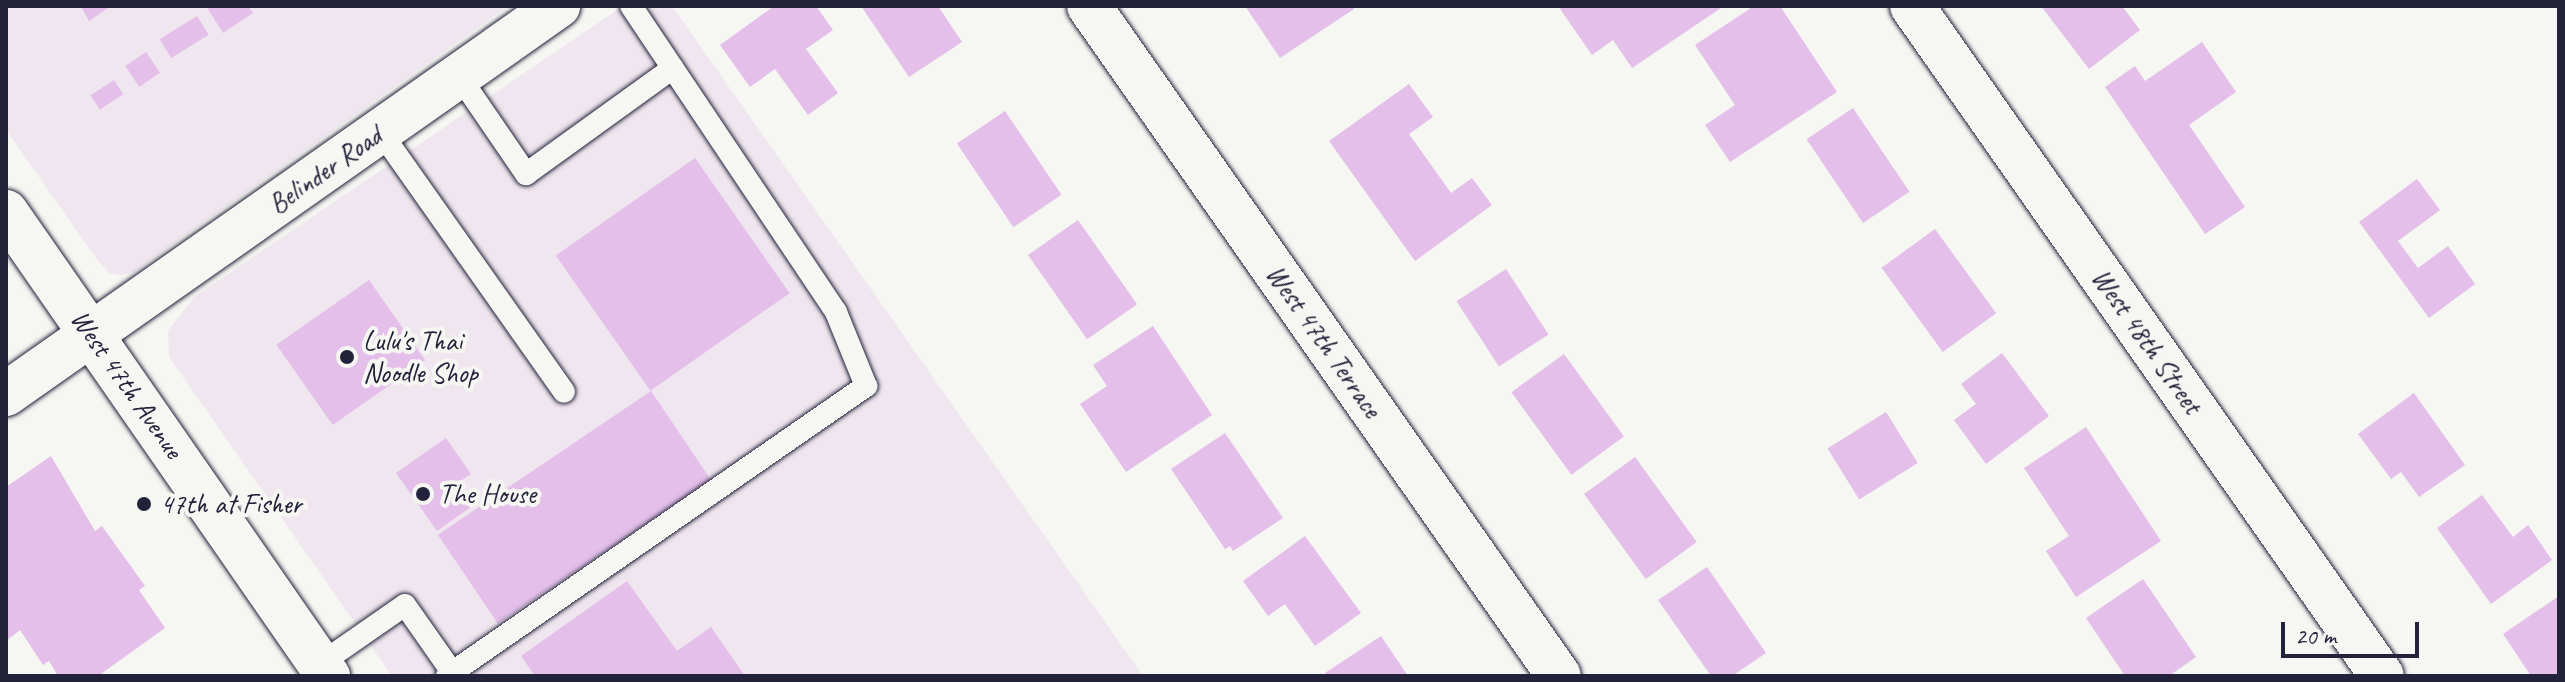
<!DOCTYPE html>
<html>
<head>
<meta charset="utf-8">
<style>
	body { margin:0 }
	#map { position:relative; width:2565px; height:682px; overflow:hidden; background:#f6f6f2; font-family:Caveat,sans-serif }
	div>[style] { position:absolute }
	.built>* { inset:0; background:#f0e6ef }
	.building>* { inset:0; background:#e3bfe9; transform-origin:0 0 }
	.roads { filter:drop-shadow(0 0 2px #22223b) drop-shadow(0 0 2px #22223b) }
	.lane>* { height:22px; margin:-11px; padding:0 11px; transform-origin:11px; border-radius:11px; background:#f6f6f2 }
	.street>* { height:44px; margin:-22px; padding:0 22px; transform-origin:22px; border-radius:22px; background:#f6f6f2 }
	.secondary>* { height:44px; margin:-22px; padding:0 22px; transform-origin:22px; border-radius:22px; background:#f6f6f2 }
	.dots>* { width:22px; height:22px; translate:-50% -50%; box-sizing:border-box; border:4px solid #f6f6f2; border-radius:50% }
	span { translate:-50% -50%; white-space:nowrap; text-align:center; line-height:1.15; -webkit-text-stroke:8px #f6f6f2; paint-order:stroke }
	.street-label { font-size:28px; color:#22223b }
	.poi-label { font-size:28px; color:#22223b }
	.left { translate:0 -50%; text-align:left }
	.frame { position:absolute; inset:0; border:8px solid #22223b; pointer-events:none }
	.scale { position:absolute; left:2281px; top:622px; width:138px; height:36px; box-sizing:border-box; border:4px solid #22223b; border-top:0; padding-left:10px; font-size:24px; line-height:28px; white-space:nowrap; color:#22223b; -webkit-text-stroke:6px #f6f6f2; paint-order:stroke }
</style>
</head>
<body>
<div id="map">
	<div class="built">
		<div style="clip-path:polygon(6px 6px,508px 6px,134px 272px,121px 275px,109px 273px,96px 258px,6px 130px)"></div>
		<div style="clip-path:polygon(623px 6px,672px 6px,1143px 676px,392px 676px,169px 357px,168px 331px,194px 297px)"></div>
	</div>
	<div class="building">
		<div style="clip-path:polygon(81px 6px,111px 6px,89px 21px)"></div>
		<div style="clip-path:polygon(206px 6px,248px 6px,253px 13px,223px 33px)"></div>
		<div style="clip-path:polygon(774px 6px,816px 6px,833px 30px,806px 49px,838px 93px,808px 115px,775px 69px,750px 87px,720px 45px)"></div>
		<div style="clip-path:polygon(861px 6px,938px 6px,962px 42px,909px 77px)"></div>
		<div style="clip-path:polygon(1245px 6px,1352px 6px,1354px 9px,1280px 58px)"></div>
		<div style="clip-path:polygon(1564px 6px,1724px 6px,1632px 68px,1613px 40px,1592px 55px,1560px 9px)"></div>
		<div style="clip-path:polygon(1754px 6px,1780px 6px,1837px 92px,1730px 162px,1705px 125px,1735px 105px,1695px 45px)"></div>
		<div style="clip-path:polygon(2041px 6px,2122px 6px,2140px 30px,2089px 69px)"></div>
		<div style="left:197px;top:16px;width:22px;height:44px;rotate:58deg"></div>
		<div style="clip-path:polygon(2202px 42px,2236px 92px,2189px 125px,2245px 207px,2205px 234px,2105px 87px,2135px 66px,2145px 81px)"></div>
		<div style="left:146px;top:52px;width:25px;height:25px;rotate:56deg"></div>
		<div style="left:114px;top:80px;width:17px;height:28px;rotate:57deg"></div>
		<div style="clip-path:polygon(1409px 84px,1433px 117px,1409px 134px,1451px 193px,1472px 178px,1492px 205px,1415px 261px,1329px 141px)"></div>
		<div style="left:1853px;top:108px;width:101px;height:56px;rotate:56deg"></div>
		<div style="left:1005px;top:111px;width:101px;height:58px;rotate:56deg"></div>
		<div style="left:695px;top:158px;width:165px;height:170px;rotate:55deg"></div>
		<div style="clip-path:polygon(2417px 179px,2440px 210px,2398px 241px,2418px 268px,2448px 246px,2475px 284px,2429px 318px,2359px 222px)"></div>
		<div style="left:1078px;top:220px;width:103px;height:61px;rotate:55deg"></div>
		<div style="left:1935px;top:229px;width:104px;height:66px;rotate:54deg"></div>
		<div style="left:1506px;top:269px;width:78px;height:59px;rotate:57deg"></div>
		<div style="left:369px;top:280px;width:98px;height:113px;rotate:55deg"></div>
		<div style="clip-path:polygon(1153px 326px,1212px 415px,1126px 472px,1080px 404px,1107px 386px,1093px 365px)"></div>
		<div style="clip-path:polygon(2002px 353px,2049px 416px,1986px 464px,1954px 420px,1976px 404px,1961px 384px)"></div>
		<div style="left:1564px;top:354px;width:102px;height:65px;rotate:54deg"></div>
		<div style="left:651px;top:391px;width:107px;height:257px;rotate:56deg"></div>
		<div style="clip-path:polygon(2414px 393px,2465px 465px,2419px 497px,2401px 472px,2391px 479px,2358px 434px)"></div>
		<div style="left:1886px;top:412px;width:60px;height:69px;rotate:58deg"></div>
		<div style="clip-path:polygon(2086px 427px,2161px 541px,2076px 597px,2046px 551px,2069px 536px,2024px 468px)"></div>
		<div style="clip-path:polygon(1225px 433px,1283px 518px,1233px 551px,1230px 546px,1225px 549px,1171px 469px)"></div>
		<div style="clip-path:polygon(446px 438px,471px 474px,459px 482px,475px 504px,437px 531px,396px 473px)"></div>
		<div style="clip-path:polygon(51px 456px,95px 531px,102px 526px,145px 586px,139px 590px,165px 628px,98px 676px,58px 676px,49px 661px,43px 665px,20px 630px,6px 641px,6px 487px)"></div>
		<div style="left:1635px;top:457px;width:105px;height:63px;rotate:54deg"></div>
		<div style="clip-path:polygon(2482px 495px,2513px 537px,2528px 525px,2552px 560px,2491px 604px,2437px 528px)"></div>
		<div style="clip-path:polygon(1305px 536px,1361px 613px,1315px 646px,1285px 604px,1268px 616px,1243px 581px)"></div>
		<div style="clip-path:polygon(1707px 567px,1766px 653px,1732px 676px,1711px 676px,1658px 600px)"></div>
		<div style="clip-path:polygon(2143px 579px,2196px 657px,2169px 676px,2125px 676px,2086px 618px)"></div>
		<div style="clip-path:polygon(627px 581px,677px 651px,711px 627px,745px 676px,535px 676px,521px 656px)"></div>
		<div style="clip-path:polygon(2559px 596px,2559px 676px,2531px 676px,2503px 634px)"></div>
		<div style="clip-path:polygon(1381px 636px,1408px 676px,1328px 676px,1325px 673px)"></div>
	</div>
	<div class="roads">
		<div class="lane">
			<div style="left:459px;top:76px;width:119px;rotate:55.6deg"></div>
			<div style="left:526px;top:174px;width:181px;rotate:-35.8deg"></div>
			<div style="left:380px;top:131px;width:319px;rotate:54.8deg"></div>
			<div style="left:320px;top:664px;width:103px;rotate:-34.8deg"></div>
			<div style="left:405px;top:605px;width:82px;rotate:55deg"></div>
			<div style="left:447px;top:676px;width:510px;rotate:-34.69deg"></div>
			<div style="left:866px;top:386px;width:80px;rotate:-112.1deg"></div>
			<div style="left:836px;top:312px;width:368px;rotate:-123.8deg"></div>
		</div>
		<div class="street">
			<div style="left:1089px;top:6px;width:818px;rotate:54.95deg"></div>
			<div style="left:1912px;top:6px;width:818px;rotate:54.95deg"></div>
			<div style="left:6px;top:394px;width:675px;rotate:-35.1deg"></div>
		</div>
		<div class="secondary">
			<div style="left:6px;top:212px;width:565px;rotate:55.24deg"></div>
		</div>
	</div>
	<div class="dots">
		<div style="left:347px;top:357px;background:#22223b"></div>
		<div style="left:423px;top:494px;background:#22223b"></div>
		<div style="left:144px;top:504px;background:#22223b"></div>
	</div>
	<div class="street-label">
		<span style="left:325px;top:170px;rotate:-35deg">Belinder Road</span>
		<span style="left:1324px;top:341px;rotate:55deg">West 47th Terrace</span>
		<span style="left:2147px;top:341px;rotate:55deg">West 48th Street</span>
		<span style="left:127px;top:384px;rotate:55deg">West 47th Avenue</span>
	</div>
	<div class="poi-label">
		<span class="left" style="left:363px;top:357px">Lulu's Thai<br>Noodle Shop</span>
		<span class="left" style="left:439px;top:494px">The House</span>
		<span class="left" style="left:160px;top:504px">47th at Fisher</span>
	</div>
	<div class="frame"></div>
	<div class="scale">20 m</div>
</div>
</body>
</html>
